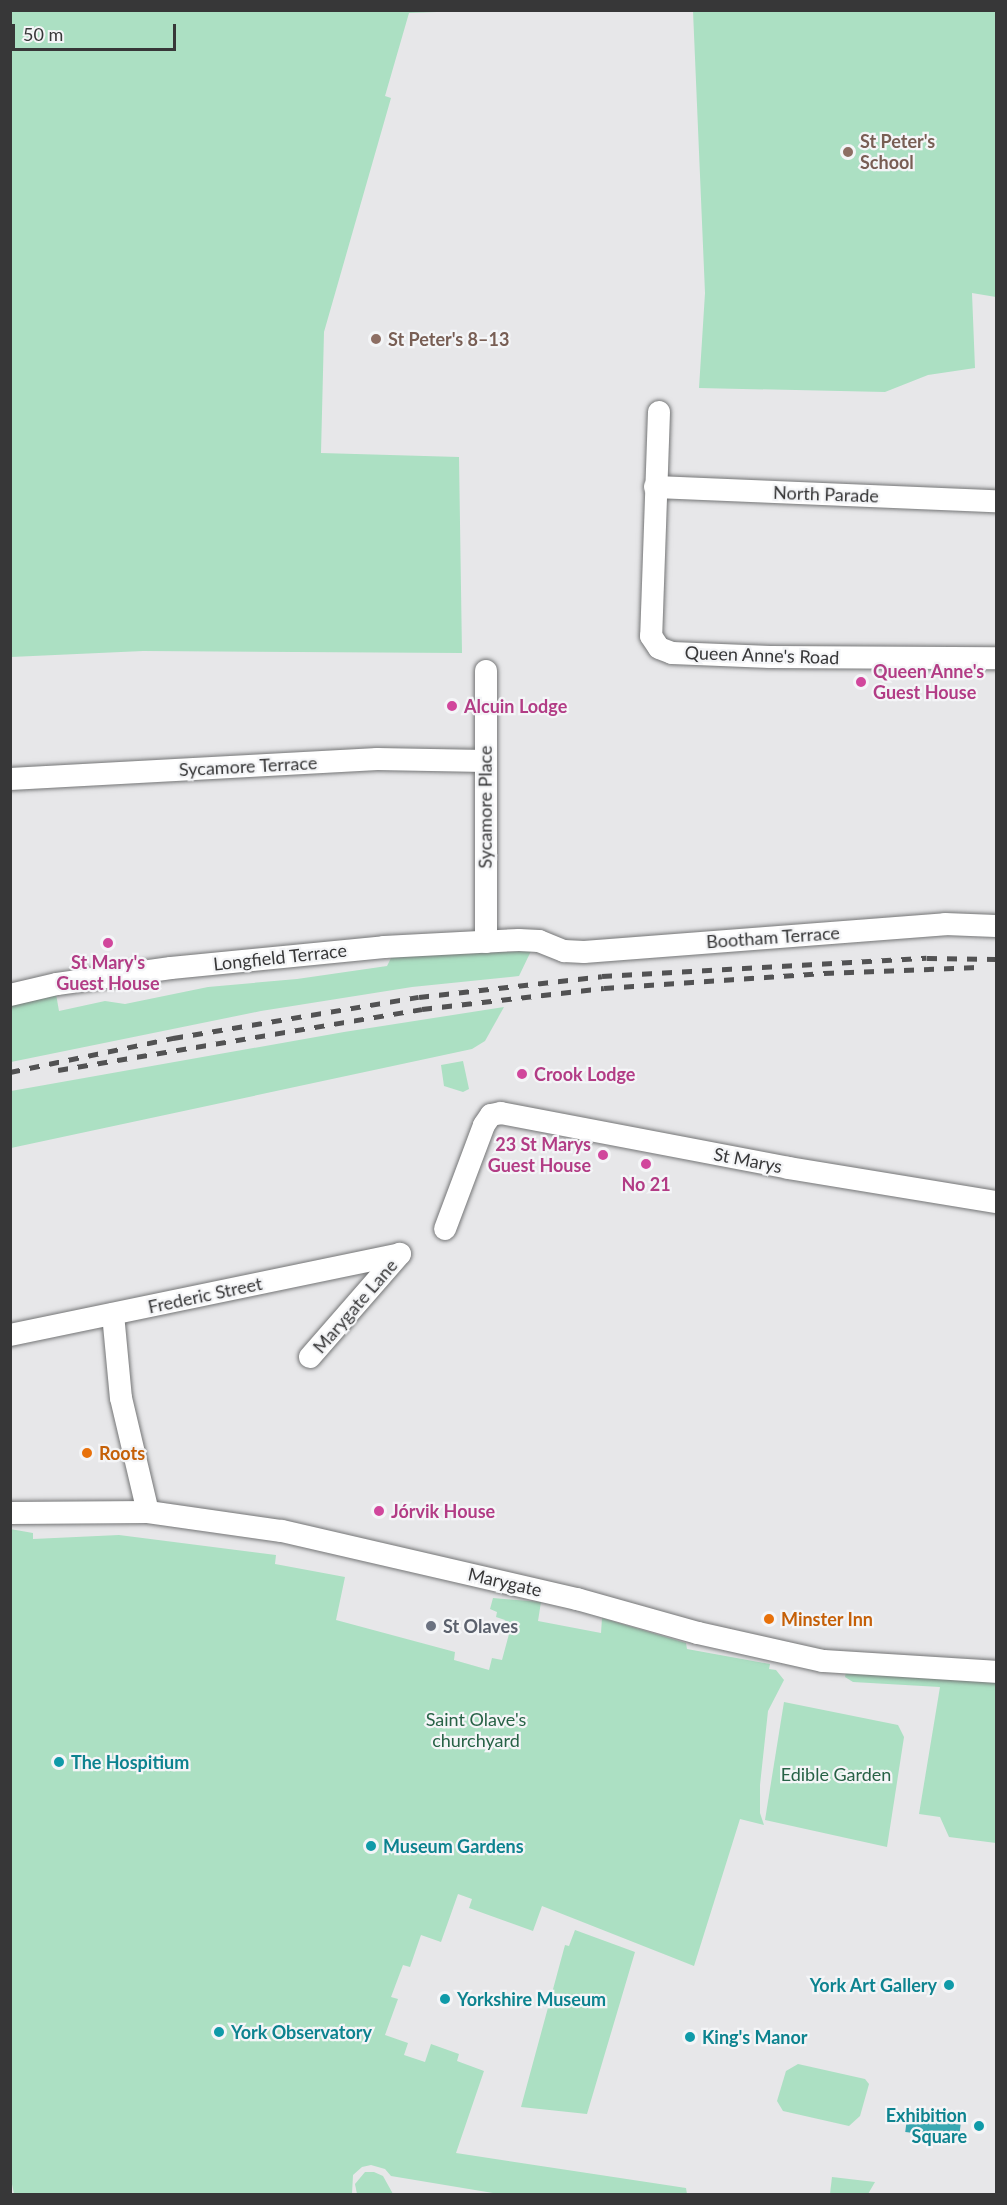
<!DOCTYPE html>
<html>
<head>
<meta charset="utf-8">
<style>
	body { margin:0 }
	#map { position:relative; width:1007px; height:2205px; overflow:hidden; background:#e7e7e9; font-family:Lato,sans-serif }
	div>[style] { position:absolute }
	.green>* { inset:0; background:#ace0c3 }
	.water>* { inset:0; background:#39a7b1; transform-origin:0 0 }
	.roads { filter:drop-shadow(0 0 2px #747576) drop-shadow(0 0 2px #747576) }
	.minor>* { height:22px; margin:-11px; padding:0 11px; transform-origin:11px; border-radius:11px; background:#fff }
	.rail>* { height:4.5px; margin-top:-2.25px; transform-origin:0; background:repeating-linear-gradient(90deg,#525253 0 10px,transparent 0 20px) }
	.dots>* { width:16px; height:16px; translate:-50% -50%; box-sizing:border-box; border:3px solid #f4f5f7; border-radius:50% }
	span { translate:-50% -50%; white-space:nowrap; text-align:center; line-height:1.15; -webkit-text-stroke:4.5px #f4f5f7; paint-order:stroke }
	.education-label { font-size:18px; color:#785e54; font-weight:700 }
	.left { translate:0 -50%; text-align:left }
	.street-label { font-size:18px; color:#373738 }
	.hotel-label { font-size:18px; color:#b23c85; font-weight:700 }
	.right { translate:-100% -50%; text-align:right }
	.food-label { font-size:18px; color:#c56008; font-weight:700 }
	.worship-label { font-size:18px; color:#5b616d; font-weight:700 }
	.park-label { font-size:18px; color:#276246 }
	.culture-label { font-size:18px; color:#0d838f; font-weight:700 }
	.frame { position:absolute; inset:0; border:12px solid #373738; pointer-events:none }
	.scale { position:absolute; left:12px; top:24px; width:164px; height:27px; box-sizing:border-box; border:3px solid #373738; border-top:0; padding-left:8px; font-size:18px; line-height:21px; white-space:nowrap; color:#373738; -webkit-text-stroke:4px #f4f5f7; paint-order:stroke }
</style>
</head>
<body>
<div id="map">
	<div class="green">
		<div style="clip-path:polygon(10px 11px,464px 11px,409px 13px,385px 96px,391px 98px,324px 332px,321px 453px,459px 457px,462px 653px,143px 651px,11px 657px)"></div>
		<div style="clip-path:polygon(693px 11px,996px 11px,996px 297px,972px 293px,975px 368px,928px 375px,885px 392px,699px 388px,705px 293px)"></div>
		<div style="clip-path:polygon(531px 951px,519px 976px,412px 987px,261px 1011px,11px 1062px,11px 1004px,56px 994px,59px 1011px,105px 1001px,125px 1004px,208px 987px,297px 979px,387px 966px,392px 956px)"></div>
		<div style="clip-path:polygon(504px 1007px,485px 1041px,472px 1049px,11px 1148px,11px 1091px,344px 1032px)"></div>
		<div style="clip-path:polygon(463px 1061px,469px 1089px,463px 1092px,444px 1086px,441px 1065px)"></div>
		<div style="clip-path:polygon(10px 1529px,33px 1533px,33px 1539px,119px 1535px,276px 1555px,275px 1564px,345px 1577px,336px 1620px,455px 1652px,454px 1660px,489px 1670px,492px 1658px,502px 1660px,509px 1634px,502px 1632px,505px 1620px,496px 1617px,497px 1612px,490px 1609px,493px 1598px,541px 1602px,538px 1621px,601px 1633px,602px 1618px,686px 1643px,687px 1649px,770px 1664px,769px 1669px,776px 1670px,784px 1680px,768px 1711px,760px 1785px,760px 1813px,764px 1825px,740px 1819px,694px 1966px,542px 1906px,533px 1931px,469px 1908px,472px 1899px,458px 1894px,441px 1942px,421px 1935px,410px 1967px,403px 1965px,391px 1997px,398px 1999px,385px 2035px,408px 2043px,404px 2055px,425px 2062px,431px 2044px,459px 2054px,457px 2061px,484px 2071px,456px 2153px,686px 2188px,687px 2194px,499px 2194px,391px 2176px,385px 2169px,371px 2165px,362px 2167px,353px 2175px,352px 2194px,14px 2194px,10px 2174px)"></div>
		<div style="clip-path:polygon(846px 1672px,996px 1681px,996px 1843px,949px 1837px,940px 1817px,919px 1814px,940px 1687px,853px 1682px,845px 1677px)"></div>
		<div style="clip-path:polygon(784px 1702px,898px 1725px,904px 1737px,887px 1847px,765px 1820px)"></div>
		<div style="clip-path:polygon(575px 1930px,635px 1952px,587px 2114px,521px 2107px,565px 1945px,569px 1946px)"></div>
		<div style="clip-path:polygon(798px 2064px,865px 2079px,869px 2084px,860px 2116px,849px 2126px,783px 2111px,777px 2101px,786px 2071px)"></div>
		<div style="clip-path:polygon(365px 2172px,374px 2172px,383px 2176px,393px 2194px,357px 2194px,355px 2184px)"></div>
		<div style="clip-path:polygon(832px 2177px,875px 2182px,868px 2194px,830px 2194px)"></div>
	</div>
	<div class="water">
		<div style="left:907px;top:2118px;width:54px;height:14px;rotate:7deg"></div>
	</div>
	<div class="roads">
		<div class="minor">
			<div style="left:659px;top:412px;width:224px;rotate:92deg"></div>
			<div style="left:651px;top:636px;width:14px;rotate:56deg"></div>
			<div style="left:659px;top:648px;width:14px;rotate:21deg"></div>
			<div style="left:672px;top:653px;width:98px;rotate:2.3deg"></div>
			<div style="left:770px;top:657px;width:226px;rotate:0.3deg"></div>
			<div style="left:655px;top:487px;width:341px;rotate:2.4deg"></div>
			<div style="left:10px;top:779px;width:368px;rotate:-3.1deg"></div>
			<div style="left:377px;top:759px;width:108px;rotate:1.1deg"></div>
			<div style="left:486px;top:942px;width:271px;rotate:-90deg"></div>
			<div style="left:10px;top:995px;width:48px;rotate:-13.2deg"></div>
			<div style="left:57px;top:984px;width:115px;rotate:-8deg"></div>
			<div style="left:171px;top:968px;width:214px;rotate:-5.6deg"></div>
			<div style="left:384px;top:947px;width:135px;rotate:-3deg"></div>
			<div style="left:519px;top:940px;width:20px;rotate:3deg"></div>
			<div style="left:539px;top:941px;width:27px;rotate:22deg"></div>
			<div style="left:564px;top:951px;width:20px;rotate:3deg"></div>
			<div style="left:584px;top:952px;width:362px;rotate:-4.4deg"></div>
			<div style="left:945px;top:924px;width:51px;rotate:2.2deg"></div>
			<div style="left:445px;top:1229px;width:111px;rotate:-69.4deg"></div>
			<div style="left:484px;top:1125px;width:12px;rotate:-55deg"></div>
			<div style="left:491px;top:1115px;width:10px;rotate:-11deg"></div>
			<div style="left:501px;top:1113px;width:292px;rotate:10.8deg"></div>
			<div style="left:788px;top:1168px;width:211px;rotate:9.3deg"></div>
			<div style="left:113px;top:1314px;width:84px;rotate:84.6deg"></div>
			<div style="left:121px;top:1398px;width:117px;rotate:76.7deg"></div>
			<div style="left:10px;top:1335px;width:398px;rotate:-11.7deg"></div>
			<div style="left:310px;top:1357px;width:137px;rotate:-48.9deg"></div>
			<div style="left:10px;top:1513px;width:138px;rotate:-0.4deg"></div>
			<div style="left:148px;top:1512px;width:135px;rotate:8.1deg"></div>
			<div style="left:282px;top:1531px;width:303px;rotate:13deg"></div>
			<div style="left:577px;top:1599px;width:126px;rotate:15.7deg"></div>
			<div style="left:698px;top:1633px;width:128px;rotate:12.6deg"></div>
			<div style="left:823px;top:1661px;width:173px;rotate:3.6deg"></div>
		</div>
	</div>
	<div class="rail">
		<div style="left:58px;top:1070px;width:369px;rotate:-9.5deg"></div>
		<div style="left:422px;top:1009px;width:183px;rotate:-6.6deg"></div>
		<div style="left:604px;top:988px;width:221px;rotate:-3.9deg"></div>
		<div style="left:824px;top:973px;width:154px;rotate:-2.2deg"></div>
		<div style="left:10px;top:1072px;width:167px;rotate:-11.8deg"></div>
		<div style="left:173px;top:1038px;width:249px;rotate:-9.5deg"></div>
		<div style="left:419px;top:997px;width:184px;rotate:-6.5deg"></div>
		<div style="left:602px;top:976px;width:325px;rotate:-3.2deg"></div>
		<div style="left:927px;top:958px;width:69px;rotate:0.8deg"></div>
	</div>
	<div class="dots">
		<div style="left:848px;top:152px;background:#8d6e63"></div>
		<div style="left:376px;top:339px;background:#8d6e63"></div>
		<div style="left:861px;top:682px;background:#d1479c"></div>
		<div style="left:452px;top:706px;background:#d1479c"></div>
		<div style="left:108px;top:943px;background:#d1479c"></div>
		<div style="left:522px;top:1074px;background:#d1479c"></div>
		<div style="left:603px;top:1155px;background:#d1479c"></div>
		<div style="left:646px;top:1164px;background:#d1479c"></div>
		<div style="left:87px;top:1453px;background:#e8710a"></div>
		<div style="left:379px;top:1511px;background:#d1479c"></div>
		<div style="left:769px;top:1619px;background:#e8710a"></div>
		<div style="left:431px;top:1626px;background:#6b7280"></div>
		<div style="left:59px;top:1762px;background:#0f9aa8"></div>
		<div style="left:371px;top:1846px;background:#0f9aa8"></div>
		<div style="left:949px;top:1985px;background:#0f9aa8"></div>
		<div style="left:445px;top:1999px;background:#0f9aa8"></div>
		<div style="left:219px;top:2032px;background:#0f9aa8"></div>
		<div style="left:690px;top:2037px;background:#0f9aa8"></div>
		<div style="left:979px;top:2126px;background:#0f9aa8"></div>
	</div>
	<div class="education-label">
		<span class="left" style="left:860px;top:152px">St Peter's<br>School</span>
		<span class="left" style="left:388px;top:339px">St Peter's 8–13</span>
	</div>
	<div class="street-label">
		<span style="left:826px;top:494px;rotate:2deg">North Parade</span>
		<span style="left:762px;top:655px;rotate:2deg">Queen Anne's Road</span>
		<span style="left:248px;top:766px;rotate:-3deg">Sycamore Terrace</span>
		<span style="left:485px;top:807px;rotate:-90deg">Sycamore Place</span>
		<span style="left:773px;top:937px;rotate:-4deg">Bootham Terrace</span>
		<span style="left:280px;top:957px;rotate:-6deg">Longfield Terrace</span>
		<span style="left:748px;top:1160px;rotate:11deg">St Marys</span>
		<span style="left:205px;top:1295px;rotate:-12deg">Frederic Street</span>
		<span style="left:355px;top:1306px;rotate:-49deg">Marygate Lane</span>
		<span style="left:505px;top:1582px;rotate:13deg">Marygate</span>
	</div>
	<div class="hotel-label">
		<span class="left" style="left:873px;top:682px">Queen Anne's<br>Guest House</span>
		<span class="left" style="left:464px;top:706px">Alcuin Lodge</span>
		<span style="left:108px;top:973px">St Mary's<br>Guest House</span>
		<span class="left" style="left:534px;top:1074px">Crook Lodge</span>
		<span class="right" style="left:591px;top:1155px">23 St Marys<br>Guest House</span>
		<span style="left:646px;top:1184px">No 21</span>
		<span class="left" style="left:391px;top:1511px">Jórvik House</span>
	</div>
	<div class="food-label">
		<span class="left" style="left:99px;top:1453px">Roots</span>
		<span class="left" style="left:781px;top:1619px">Minster Inn</span>
	</div>
	<div class="worship-label">
		<span class="left" style="left:443px;top:1626px">St Olaves</span>
	</div>
	<div class="park-label">
		<span style="left:476px;top:1730px">Saint Olave's<br>churchyard</span>
		<span style="left:836px;top:1774px">Edible Garden</span>
	</div>
	<div class="culture-label">
		<span class="left" style="left:71px;top:1762px">The Hospitium</span>
		<span class="left" style="left:383px;top:1846px">Museum Gardens</span>
		<span class="right" style="left:937px;top:1985px">York Art Gallery</span>
		<span class="left" style="left:457px;top:1999px">Yorkshire Museum</span>
		<span class="left" style="left:231px;top:2032px">York Observatory</span>
		<span class="left" style="left:702px;top:2037px">King's Manor</span>
		<span class="right" style="left:967px;top:2126px">Exhibition<br>Square</span>
	</div>
	<div class="frame"></div>
	<div class="scale">50 m</div>
</div>
</body>
</html>
